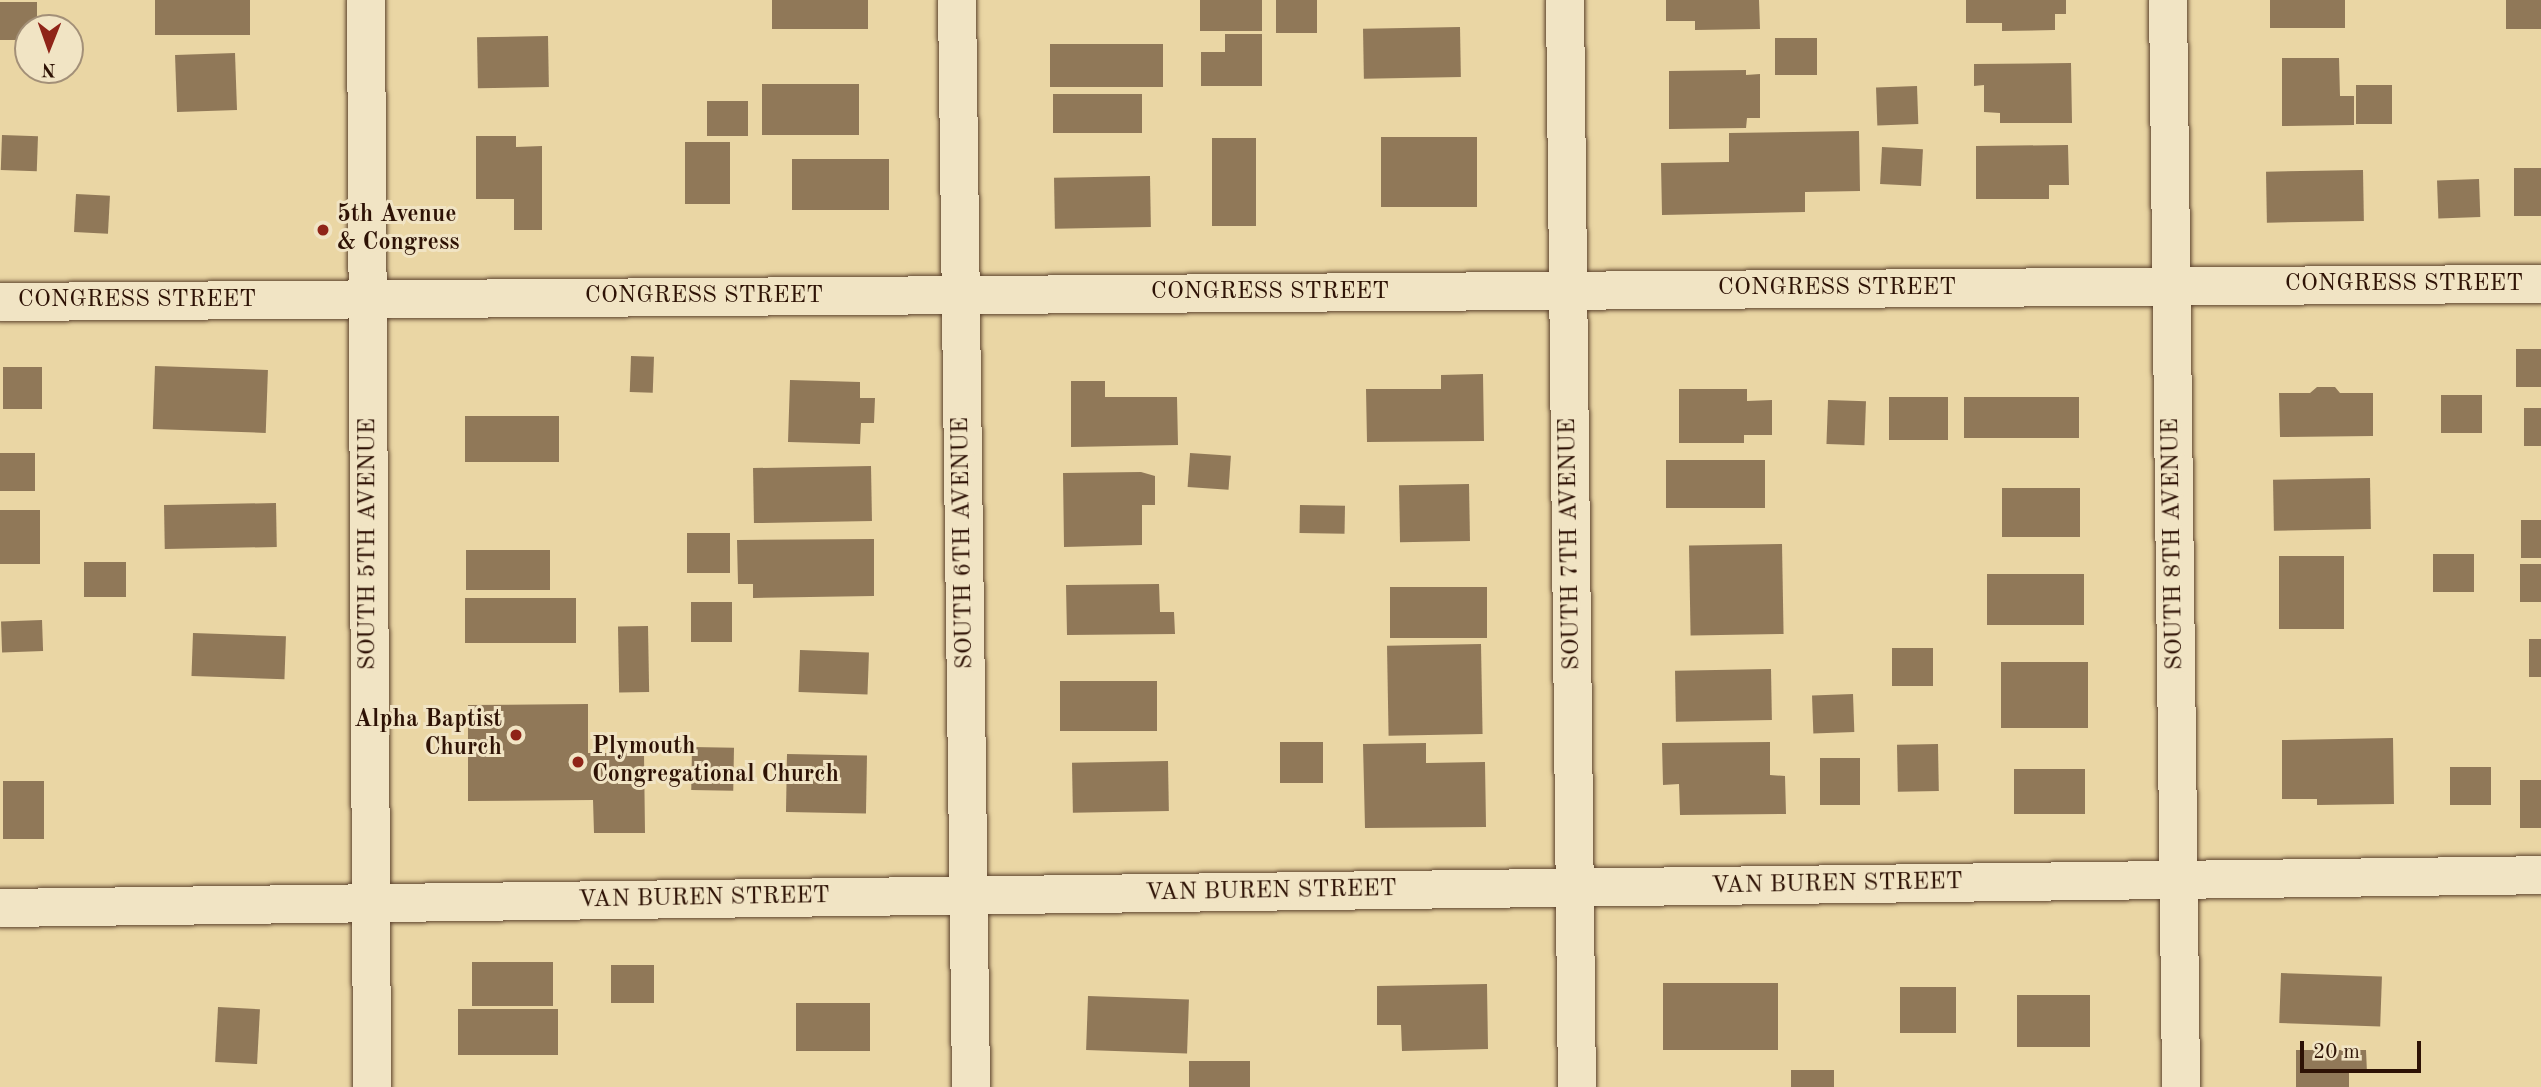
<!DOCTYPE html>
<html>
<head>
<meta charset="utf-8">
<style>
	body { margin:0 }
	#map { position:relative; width:2541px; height:1087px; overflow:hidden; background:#ead6a4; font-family:"Old Standard TT",serif }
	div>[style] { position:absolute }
	.building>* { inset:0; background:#907858; transform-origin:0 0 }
	.roads { filter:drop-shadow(0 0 2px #5d432d) drop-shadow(0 0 2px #5d432d) }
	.minor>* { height:38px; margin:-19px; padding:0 19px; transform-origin:19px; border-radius:19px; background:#f1e4c4 }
	.tertiary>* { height:38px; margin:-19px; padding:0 19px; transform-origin:19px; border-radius:19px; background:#f1e4c4 }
	.dots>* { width:19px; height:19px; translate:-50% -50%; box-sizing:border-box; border:4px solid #f1e4c4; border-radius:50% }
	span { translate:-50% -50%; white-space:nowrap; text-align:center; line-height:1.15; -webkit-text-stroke:6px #f1e4c4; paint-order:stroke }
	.poi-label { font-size:24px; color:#2e1205; font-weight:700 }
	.left { translate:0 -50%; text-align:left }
	.right { translate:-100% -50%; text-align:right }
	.street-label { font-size:24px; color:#2e1205 }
	.north { position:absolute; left:14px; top:14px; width:70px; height:70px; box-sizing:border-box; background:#f1e4c4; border:2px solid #a39078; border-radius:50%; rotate:181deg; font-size:19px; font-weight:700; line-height:28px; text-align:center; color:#2e1205 }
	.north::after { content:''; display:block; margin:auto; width:24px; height:32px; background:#8f2418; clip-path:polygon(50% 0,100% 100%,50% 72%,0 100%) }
	.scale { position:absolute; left:2300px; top:1041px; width:121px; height:32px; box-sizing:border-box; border:4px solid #2e1205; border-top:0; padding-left:9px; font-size:21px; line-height:24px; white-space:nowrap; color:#2e1205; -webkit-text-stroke:5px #f1e4c4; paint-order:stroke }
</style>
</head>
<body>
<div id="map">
	<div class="building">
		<div style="left:155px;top:0;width:95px;height:35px"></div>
		<div style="left:772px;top:0;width:96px;height:29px"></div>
		<div style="left:1200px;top:0;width:62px;height:31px"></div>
		<div style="left:1276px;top:0;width:41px;height:33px"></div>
		<div style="clip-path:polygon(1666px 0,1759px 0,1760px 29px,1695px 30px,1695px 21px,1666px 21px)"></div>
		<div style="clip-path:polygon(1966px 0,2066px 0,2066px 14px,2055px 14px,2055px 30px,2002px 31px,2002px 23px,1966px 23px)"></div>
		<div style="left:2270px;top:0;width:75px;height:28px"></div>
		<div style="left:2506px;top:0;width:35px;height:29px"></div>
		<div style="clip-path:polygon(0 2px,37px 2px,37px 28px,28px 28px,28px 40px,0 40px)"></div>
		<div style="left:1460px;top:27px;width:50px;height:97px;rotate:89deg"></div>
		<div style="clip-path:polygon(1225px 34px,1262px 34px,1262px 86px,1201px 86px,1201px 52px,1225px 52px)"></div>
		<div style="left:548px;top:36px;width:51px;height:71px;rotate:89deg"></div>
		<div style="left:1817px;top:38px;width:37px;height:42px;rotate:90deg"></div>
		<div style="left:1050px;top:44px;width:113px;height:43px"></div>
		<div style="left:235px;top:53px;width:57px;height:60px;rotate:88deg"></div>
		<div style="clip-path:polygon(2282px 58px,2339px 58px,2340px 96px,2354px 96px,2354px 125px,2282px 126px)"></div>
		<div style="clip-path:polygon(2071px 63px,2072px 123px,2000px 123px,2000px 113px,1984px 112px,1984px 85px,1974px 86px,1974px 64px)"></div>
		<div style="clip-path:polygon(1746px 70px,1746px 75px,1760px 74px,1760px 118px,1747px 118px,1746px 128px,1669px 129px,1669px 71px)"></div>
		<div style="left:859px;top:84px;width:51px;height:97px;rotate:90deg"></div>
		<div style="left:2356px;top:85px;width:36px;height:39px"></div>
		<div style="left:1917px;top:86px;width:38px;height:41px;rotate:88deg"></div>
		<div style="left:1053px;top:94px;width:89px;height:39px"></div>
		<div style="left:748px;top:101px;width:35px;height:41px;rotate:90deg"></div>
		<div style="clip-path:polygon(1859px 131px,1860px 191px,1805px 192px,1805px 212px,1662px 215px,1661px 163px,1729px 162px,1729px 133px)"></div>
		<div style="left:2px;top:135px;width:36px;height:35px;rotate:2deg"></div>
		<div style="clip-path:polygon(476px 136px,516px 136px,516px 147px,542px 146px,542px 230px,514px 230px,514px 199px,476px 199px)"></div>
		<div style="left:1477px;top:137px;width:70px;height:96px;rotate:90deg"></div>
		<div style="left:1212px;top:138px;width:44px;height:88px"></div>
		<div style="left:685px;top:142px;width:45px;height:62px"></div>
		<div style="clip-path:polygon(2068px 145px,2069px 185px,2049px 185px,2049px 199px,1976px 199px,1976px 146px)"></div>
		<div style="left:1882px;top:147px;width:41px;height:37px;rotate:3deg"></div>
		<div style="left:792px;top:159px;width:97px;height:51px"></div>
		<div style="left:2514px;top:168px;width:27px;height:48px"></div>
		<div style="left:2363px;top:170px;width:51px;height:97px;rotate:89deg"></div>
		<div style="left:1150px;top:176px;width:51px;height:96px;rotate:89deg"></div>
		<div style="left:2479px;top:179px;width:38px;height:42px;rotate:88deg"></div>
		<div style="left:76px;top:194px;width:34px;height:38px;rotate:3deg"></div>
		<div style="left:2516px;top:349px;width:25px;height:38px"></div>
		<div style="left:631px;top:356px;width:23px;height:36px;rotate:2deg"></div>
		<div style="left:155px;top:366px;width:113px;height:63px;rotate:2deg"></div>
		<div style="left:3px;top:367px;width:39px;height:42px"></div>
		<div style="clip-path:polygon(1483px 374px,1484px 441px,1367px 442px,1366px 389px,1441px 389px,1441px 375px)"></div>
		<div style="clip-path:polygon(790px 380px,860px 382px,860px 398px,875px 398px,874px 423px,861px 423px,860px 444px,788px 442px)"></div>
		<div style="clip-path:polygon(1071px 381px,1105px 381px,1105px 397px,1177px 397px,1178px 445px,1071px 447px)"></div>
		<div style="clip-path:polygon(2317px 387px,2335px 387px,2340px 393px,2373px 393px,2373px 436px,2280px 437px,2279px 393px,2310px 393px)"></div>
		<div style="clip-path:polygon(1679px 389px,1747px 389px,1747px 401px,1772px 400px,1772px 435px,1744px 435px,1744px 443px,1679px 443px)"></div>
		<div style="left:2441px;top:395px;width:41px;height:38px"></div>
		<div style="left:1948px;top:397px;width:43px;height:59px;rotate:90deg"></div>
		<div style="left:1964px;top:397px;width:115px;height:41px"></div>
		<div style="left:1828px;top:400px;width:38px;height:44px;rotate:2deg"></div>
		<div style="left:2524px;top:408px;width:17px;height:38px"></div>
		<div style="left:559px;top:416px;width:46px;height:94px;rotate:90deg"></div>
		<div style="left:35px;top:453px;width:38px;height:35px;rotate:90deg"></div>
		<div style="left:1190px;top:453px;width:41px;height:34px;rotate:4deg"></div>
		<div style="left:1666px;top:460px;width:99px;height:48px"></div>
		<div style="left:871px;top:466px;width:55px;height:118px;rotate:89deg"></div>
		<div style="clip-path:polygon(1141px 472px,1155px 476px,1155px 505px,1142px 505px,1142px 545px,1064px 547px,1063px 473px)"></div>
		<div style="left:2370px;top:478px;width:51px;height:97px;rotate:89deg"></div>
		<div style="left:1469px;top:484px;width:57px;height:70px;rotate:89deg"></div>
		<div style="left:2002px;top:488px;width:78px;height:49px"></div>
		<div style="left:276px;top:503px;width:44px;height:112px;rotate:89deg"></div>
		<div style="left:1300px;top:505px;width:45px;height:28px;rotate:1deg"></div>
		<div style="left:0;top:510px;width:40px;height:54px"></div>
		<div style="left:2541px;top:520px;width:38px;height:20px;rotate:90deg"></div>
		<div style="left:687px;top:533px;width:43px;height:40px"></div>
		<div style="clip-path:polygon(874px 539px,874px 596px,753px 598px,753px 584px,738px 584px,737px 540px)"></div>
		<div style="left:1782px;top:544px;width:90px;height:93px;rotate:89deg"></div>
		<div style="left:466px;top:550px;width:84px;height:40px"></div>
		<div style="left:2433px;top:554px;width:41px;height:38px"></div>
		<div style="left:2344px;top:556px;width:73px;height:65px;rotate:90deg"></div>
		<div style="left:84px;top:562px;width:42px;height:35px"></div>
		<div style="left:2541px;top:564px;width:38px;height:21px;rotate:90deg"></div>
		<div style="left:2084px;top:574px;width:51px;height:97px;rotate:90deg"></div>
		<div style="clip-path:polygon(1159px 584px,1160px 612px,1174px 612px,1175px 634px,1067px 635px,1066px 585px)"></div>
		<div style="left:1487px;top:587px;width:51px;height:97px;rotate:90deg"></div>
		<div style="left:576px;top:598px;width:45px;height:111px;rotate:90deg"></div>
		<div style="left:732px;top:602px;width:40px;height:41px;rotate:90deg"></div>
		<div style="left:42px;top:620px;width:31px;height:41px;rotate:88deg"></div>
		<div style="left:648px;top:626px;width:66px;height:30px;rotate:89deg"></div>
		<div style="left:193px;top:633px;width:93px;height:43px;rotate:2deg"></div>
		<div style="left:2529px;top:639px;width:12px;height:38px"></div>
		<div style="left:1481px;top:644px;width:90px;height:94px;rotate:89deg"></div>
		<div style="left:1892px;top:648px;width:41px;height:38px"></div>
		<div style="left:800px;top:650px;width:69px;height:42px;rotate:2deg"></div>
		<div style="left:2088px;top:662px;width:66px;height:87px;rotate:90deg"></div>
		<div style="left:1771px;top:669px;width:51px;height:96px;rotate:89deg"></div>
		<div style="left:1157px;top:681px;width:50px;height:97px;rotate:90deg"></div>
		<div style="left:1853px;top:694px;width:38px;height:41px;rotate:88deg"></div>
		<div style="clip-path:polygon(588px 704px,588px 753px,644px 753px,645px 833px,594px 833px,593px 800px,468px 801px,468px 705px)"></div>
		<div style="clip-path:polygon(2393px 738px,2394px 804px,2317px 805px,2317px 799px,2282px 799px,2282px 740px)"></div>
		<div style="left:1323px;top:742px;width:41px;height:43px;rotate:90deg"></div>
		<div style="clip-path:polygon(1770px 742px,1770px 775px,1785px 776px,1786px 814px,1680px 815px,1679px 784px,1663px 785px,1662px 743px)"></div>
		<div style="clip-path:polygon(1426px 743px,1426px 763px,1485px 762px,1486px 827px,1365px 828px,1363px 744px)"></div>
		<div style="left:1938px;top:744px;width:47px;height:41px;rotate:89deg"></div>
		<div style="left:692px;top:747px;width:42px;height:43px;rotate:1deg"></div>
		<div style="left:787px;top:754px;width:80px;height:58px;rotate:1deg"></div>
		<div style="left:1820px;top:758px;width:40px;height:47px"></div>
		<div style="left:1168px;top:761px;width:50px;height:96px;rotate:89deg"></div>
		<div style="left:2450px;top:767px;width:41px;height:38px"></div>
		<div style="left:2085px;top:769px;width:45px;height:71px;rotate:90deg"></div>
		<div style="left:2520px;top:780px;width:21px;height:48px"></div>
		<div style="left:3px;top:781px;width:41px;height:58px"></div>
		<div style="left:553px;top:962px;width:44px;height:81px;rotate:90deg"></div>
		<div style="left:611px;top:965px;width:43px;height:38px"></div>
		<div style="left:2281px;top:973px;width:101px;height:50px;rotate:2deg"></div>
		<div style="left:1778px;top:983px;width:67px;height:115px;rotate:90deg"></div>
		<div style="clip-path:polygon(1487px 984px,1488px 1049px,1402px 1051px,1401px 1025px,1377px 1025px,1377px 986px)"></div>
		<div style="left:1900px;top:987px;width:56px;height:46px"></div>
		<div style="left:2017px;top:995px;width:73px;height:52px"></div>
		<div style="left:1088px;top:996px;width:101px;height:54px;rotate:2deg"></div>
		<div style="left:870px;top:1003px;width:48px;height:74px;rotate:90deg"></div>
		<div style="left:218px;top:1007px;width:42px;height:55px;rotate:3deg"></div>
		<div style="left:558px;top:1009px;width:46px;height:100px;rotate:90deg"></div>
		<div style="clip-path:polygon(2296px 1050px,2366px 1050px,2367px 1073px,2349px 1073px,2349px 1087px,2296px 1087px)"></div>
		<div style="left:1189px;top:1061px;width:61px;height:26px"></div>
		<div style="left:1791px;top:1070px;width:43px;height:17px"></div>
	</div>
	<div class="roads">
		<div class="minor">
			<div style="left:957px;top:0;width:1087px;rotate:89.26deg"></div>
			<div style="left:1565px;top:0;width:1087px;rotate:89.37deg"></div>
			<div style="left:2168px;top:0;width:1087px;rotate:89.31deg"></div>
			<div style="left:0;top:302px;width:2541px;rotate:-0.41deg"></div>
			<div style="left:0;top:908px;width:2541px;rotate:-0.74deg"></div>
		</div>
		<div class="tertiary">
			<div style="left:366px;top:0;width:1087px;rotate:89.68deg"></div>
		</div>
	</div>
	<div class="dots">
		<div style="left:323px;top:230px;background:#8f2418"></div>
		<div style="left:516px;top:735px;background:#8f2418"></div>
		<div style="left:578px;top:762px;background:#8f2418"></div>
	</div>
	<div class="poi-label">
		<span class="left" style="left:337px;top:230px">5th Avenue<br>&amp; Congress</span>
		<span class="right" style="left:502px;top:735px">Alpha Baptist<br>Church</span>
		<span class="left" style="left:592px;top:762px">Plymouth<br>Congregational Church</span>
	</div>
	<div class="street-label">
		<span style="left:2404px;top:285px">CONGRESS STREET</span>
		<span style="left:1837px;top:289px">CONGRESS STREET</span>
		<span style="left:1270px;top:293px">CONGRESS STREET</span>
		<span style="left:704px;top:297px">CONGRESS STREET</span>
		<span style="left:137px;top:301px">CONGRESS STREET</span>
		<span style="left:964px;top:543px;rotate:-91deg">SOUTH 6TH AVENUE</span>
		<span style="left:369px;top:544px;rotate:-90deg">SOUTH 5TH AVENUE</span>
		<span style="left:1571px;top:544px;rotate:-91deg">SOUTH 7TH AVENUE</span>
		<span style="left:2174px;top:544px;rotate:-91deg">SOUTH 8TH AVENUE</span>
		<span style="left:1837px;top:885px;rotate:-1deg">VAN BUREN STREET</span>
		<span style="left:1271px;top:892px;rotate:-1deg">VAN BUREN STREET</span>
		<span style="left:704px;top:899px;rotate:-1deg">VAN BUREN STREET</span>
	</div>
	<div class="north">N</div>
	<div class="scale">20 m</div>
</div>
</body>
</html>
